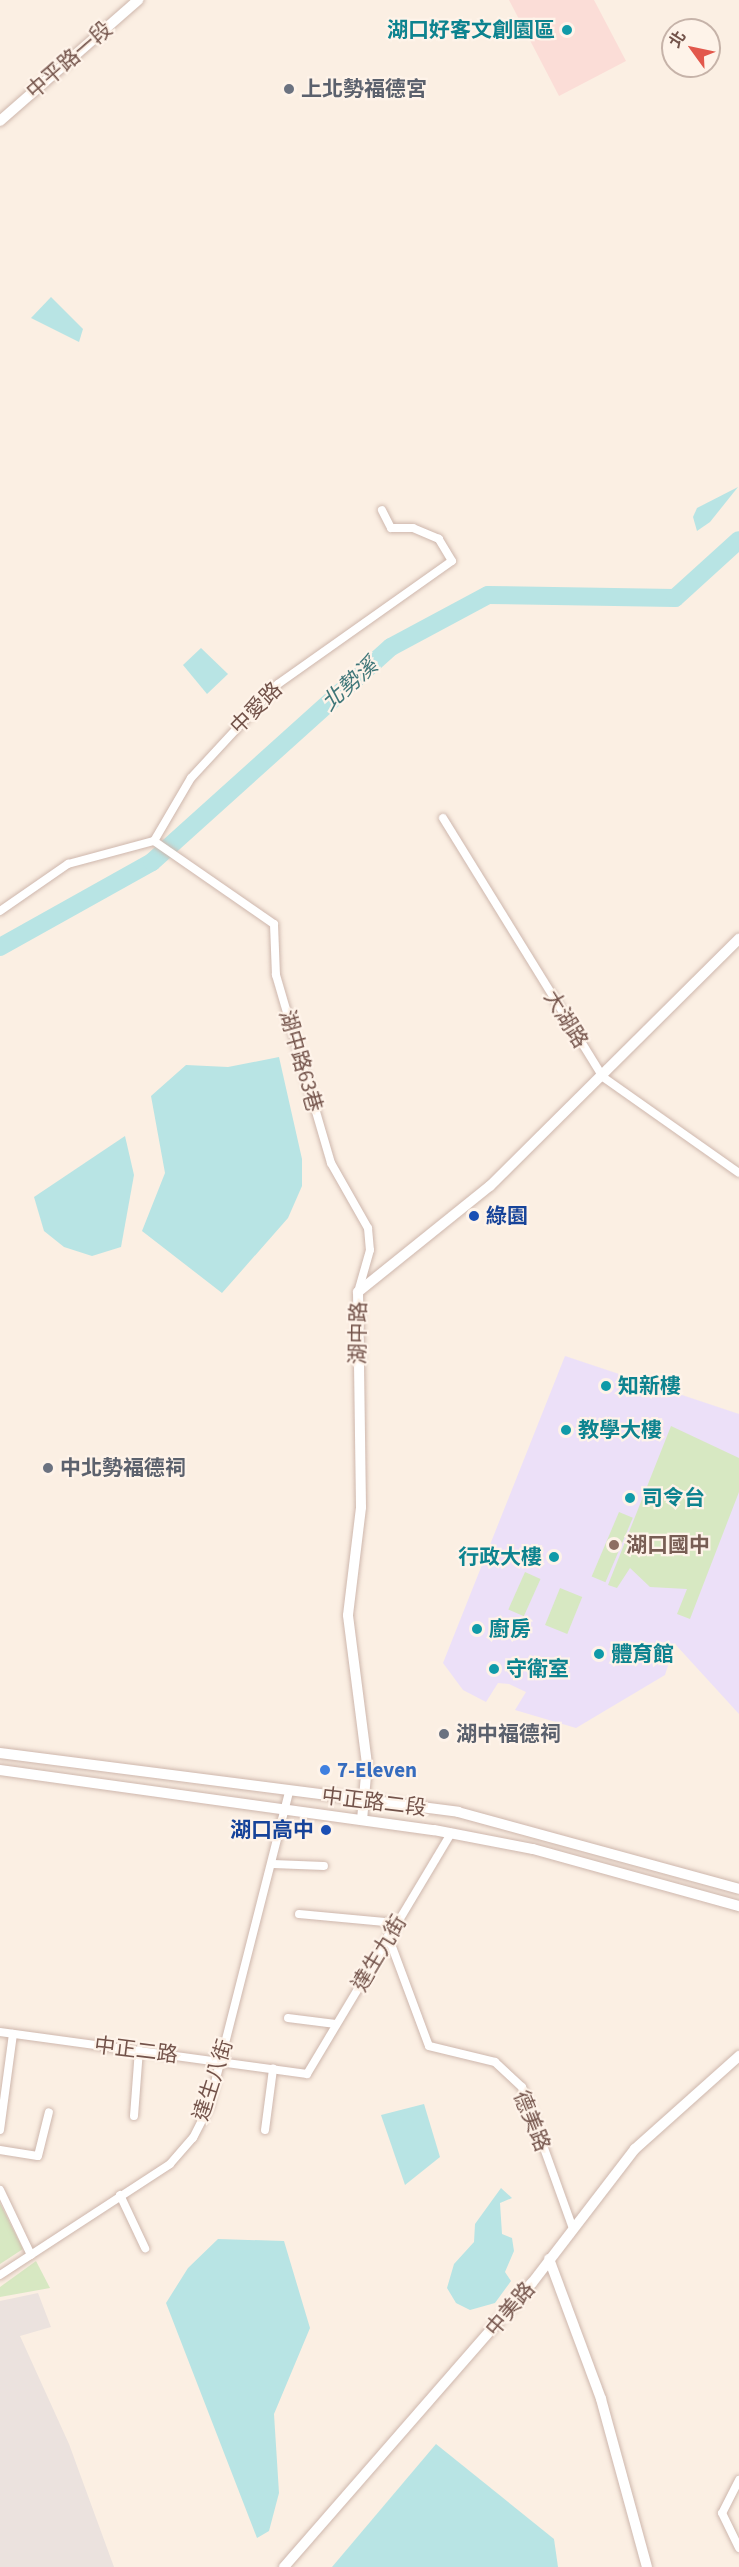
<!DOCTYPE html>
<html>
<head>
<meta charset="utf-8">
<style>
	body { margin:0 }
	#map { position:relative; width:739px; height:2567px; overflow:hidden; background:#fbefe3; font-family:"Source Sans 3","Noto Sans TC",sans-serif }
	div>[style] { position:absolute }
	.commercial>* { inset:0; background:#fbddd7 }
	.industrial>* { inset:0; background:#ebe2de }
	.education>* { inset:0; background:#ece0f8 }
	.green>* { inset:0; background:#d7e8c2; transform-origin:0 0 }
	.water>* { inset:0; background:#b8e4e4 }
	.river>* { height:18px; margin:-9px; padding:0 9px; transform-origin:9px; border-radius:9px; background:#b8e4e4 }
	.roads { filter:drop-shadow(0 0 2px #ceb7ad) drop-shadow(0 0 2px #ceb7ad) }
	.street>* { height:8px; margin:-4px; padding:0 4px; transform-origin:4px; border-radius:4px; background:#fff }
	.secondary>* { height:10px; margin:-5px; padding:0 5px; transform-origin:5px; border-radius:5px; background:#fff }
	.dots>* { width:16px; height:16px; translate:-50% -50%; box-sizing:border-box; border:3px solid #fef3e9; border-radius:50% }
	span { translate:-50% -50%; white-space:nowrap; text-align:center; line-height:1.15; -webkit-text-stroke:4.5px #fef3e9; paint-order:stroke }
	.culture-label { font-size:21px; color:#0d838f; font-weight:700 }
	.right { translate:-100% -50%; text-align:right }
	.left { translate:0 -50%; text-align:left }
	.street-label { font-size:21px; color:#73534a }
	.worship-label { font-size:21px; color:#5b616d; font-weight:700 }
	.transit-label { font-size:21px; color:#164399; font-weight:700 }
	.education-label { font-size:21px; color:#785e54; font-weight:700 }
	.shop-label { font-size:21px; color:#366cbe; font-weight:700 }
	.water-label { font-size:22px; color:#3f7678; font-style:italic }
	.north { position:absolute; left:661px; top:18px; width:60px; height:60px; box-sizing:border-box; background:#fef3e9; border:2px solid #c6b3a9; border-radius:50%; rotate:303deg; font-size:16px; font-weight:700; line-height:24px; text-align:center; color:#73534a }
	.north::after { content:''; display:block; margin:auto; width:21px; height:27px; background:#e2584c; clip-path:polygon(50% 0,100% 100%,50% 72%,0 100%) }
</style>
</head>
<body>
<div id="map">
	<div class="commercial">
		<div style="clip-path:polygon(509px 0,594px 0,626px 61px,559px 96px)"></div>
	</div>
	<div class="industrial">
		<div style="clip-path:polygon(38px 2293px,51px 2327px,20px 2336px,69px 2444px,114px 2567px,0 2567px,0 2301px)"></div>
	</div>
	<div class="education">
		<div style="clip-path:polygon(565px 1356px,739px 1414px,739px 1714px,675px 1644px,665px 1675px,576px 1728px,515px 1710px,526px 1692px,509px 1684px,498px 1683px,486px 1702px,463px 1690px,443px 1663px)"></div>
	</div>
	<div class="green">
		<div style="clip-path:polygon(671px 1426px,739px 1458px,739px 1492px,690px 1619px,677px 1614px,687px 1589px,650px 1587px,630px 1568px,617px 1588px,608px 1585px)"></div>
		<div style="left:619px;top:1512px;width:15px;height:70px;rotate:23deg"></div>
		<div style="left:525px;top:1572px;width:17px;height:41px;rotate:24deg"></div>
		<div style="left:560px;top:1588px;width:24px;height:40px;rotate:22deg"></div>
		<div style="clip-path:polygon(0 2203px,23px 2249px,0 2264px)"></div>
		<div style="clip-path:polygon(36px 2261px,50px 2288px,0 2297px,0 2287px)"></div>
	</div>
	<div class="water">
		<div style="clip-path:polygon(51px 297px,83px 329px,79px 342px,31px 318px)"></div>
		<div style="clip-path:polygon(738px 487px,710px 522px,697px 531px,693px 517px,697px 508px)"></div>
		<div style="clip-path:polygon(201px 648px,228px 674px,207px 694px,183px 665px)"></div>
		<div style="clip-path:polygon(279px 1057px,302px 1159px,302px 1186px,288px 1218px,222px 1293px,142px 1231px,165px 1173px,151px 1096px,186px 1065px,228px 1067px)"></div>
		<div style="clip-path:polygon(125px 1136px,134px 1175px,121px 1247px,92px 1256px,64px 1247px,44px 1231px,34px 1197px)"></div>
		<div style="clip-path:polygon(424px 2104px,440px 2157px,405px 2185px,381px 2115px)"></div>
		<div style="clip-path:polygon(501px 2188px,512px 2198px,500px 2203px,502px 2234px,512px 2238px,514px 2251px,505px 2272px,511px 2281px,495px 2303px,470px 2310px,456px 2303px,447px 2288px,454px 2264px,474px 2242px,475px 2224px)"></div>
		<div style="clip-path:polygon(218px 2239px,284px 2241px,310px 2328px,274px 2414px,279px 2493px,269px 2531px,257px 2538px,166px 2303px,188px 2268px)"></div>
		<div style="clip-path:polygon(436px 2444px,554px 2539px,558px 2567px,332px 2567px)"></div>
	</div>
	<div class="river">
		<div style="left:0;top:947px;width:174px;rotate:-29.2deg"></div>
		<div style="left:152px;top:862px;width:321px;rotate:-42deg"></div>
		<div style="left:391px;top:647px;width:110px;rotate:-28.2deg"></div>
		<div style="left:488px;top:595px;width:187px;rotate:0.9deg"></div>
		<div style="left:675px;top:598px;width:86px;rotate:-42.2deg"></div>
	</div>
	<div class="roads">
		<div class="street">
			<div style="left:443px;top:818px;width:304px;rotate:58.3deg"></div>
			<div style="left:603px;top:1077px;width:166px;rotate:35.2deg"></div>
			<div style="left:154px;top:841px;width:146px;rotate:34.7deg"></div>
			<div style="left:274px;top:924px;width:51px;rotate:87.8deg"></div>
			<div style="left:276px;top:975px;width:196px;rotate:73.7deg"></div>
			<div style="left:331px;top:1163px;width:75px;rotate:60.4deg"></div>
			<div style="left:368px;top:1228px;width:22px;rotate:85deg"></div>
			<div style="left:370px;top:1250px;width:44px;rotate:105.9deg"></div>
			<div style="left:0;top:911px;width:83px;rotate:-34.7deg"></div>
			<div style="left:68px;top:864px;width:89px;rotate:-15deg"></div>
			<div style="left:154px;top:841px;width:73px;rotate:-59.6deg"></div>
			<div style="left:191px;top:778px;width:128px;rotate:-47.2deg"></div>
			<div style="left:278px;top:684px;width:213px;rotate:-35.3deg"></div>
			<div style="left:452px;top:561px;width:26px;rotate:-121deg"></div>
			<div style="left:439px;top:539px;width:28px;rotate:-157deg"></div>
			<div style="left:413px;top:528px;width:22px;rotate:180deg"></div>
			<div style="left:391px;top:528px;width:20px;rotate:-117deg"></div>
			<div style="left:273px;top:1864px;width:51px;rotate:2.2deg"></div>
			<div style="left:299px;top:1914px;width:97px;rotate:5.3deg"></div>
			<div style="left:388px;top:1936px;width:117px;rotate:69.6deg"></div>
			<div style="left:429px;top:2046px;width:68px;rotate:13.6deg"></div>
			<div style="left:495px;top:2062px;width:37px;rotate:43deg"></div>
			<div style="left:522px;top:2087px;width:148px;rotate:70.2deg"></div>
			<div style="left:288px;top:2018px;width:48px;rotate:7.1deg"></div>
			<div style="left:0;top:2032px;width:310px;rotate:7.8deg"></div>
			<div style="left:307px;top:2074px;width:281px;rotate:-59.1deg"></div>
			<div style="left:134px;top:2116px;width:66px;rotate:-85.7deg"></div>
			<div style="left:0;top:2130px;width:97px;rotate:-82.3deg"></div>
			<div style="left:265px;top:2130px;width:62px;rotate:-82.5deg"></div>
			<div style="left:0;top:2150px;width:38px;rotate:9deg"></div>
			<div style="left:38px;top:2156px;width:45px;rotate:-76deg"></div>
			<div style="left:0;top:2190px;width:72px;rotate:64.5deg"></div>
			<div style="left:120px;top:2195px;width:59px;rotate:64.7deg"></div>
			<div style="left:0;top:2275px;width:203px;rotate:-33.1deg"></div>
			<div style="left:170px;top:2164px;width:35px;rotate:-49deg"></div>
			<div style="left:193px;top:2138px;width:36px;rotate:-63deg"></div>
			<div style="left:209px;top:2106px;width:325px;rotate:-75.7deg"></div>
			<div style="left:739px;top:2480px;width:37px;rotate:117deg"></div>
			<div style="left:722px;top:2513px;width:39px;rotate:64deg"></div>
		</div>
		<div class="secondary">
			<div style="left:0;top:121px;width:184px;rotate:-41.2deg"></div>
			<div style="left:0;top:1753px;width:462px;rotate:7.3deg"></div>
			<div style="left:458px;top:1812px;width:291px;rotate:15.3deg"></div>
			<div style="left:0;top:1770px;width:438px;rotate:7.9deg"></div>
			<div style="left:434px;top:1830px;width:101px;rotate:10.9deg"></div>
			<div style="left:533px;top:1849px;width:214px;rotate:15.5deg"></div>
			<div style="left:362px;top:1820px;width:56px;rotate:-84.9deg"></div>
			<div style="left:367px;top:1764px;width:150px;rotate:-97.3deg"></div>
			<div style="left:348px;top:1615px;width:109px;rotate:-83.1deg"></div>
			<div style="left:361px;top:1507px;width:215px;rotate:-90.8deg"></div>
			<div style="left:358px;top:1292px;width:169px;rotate:-38.8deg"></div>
			<div style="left:490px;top:1186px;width:351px;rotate:-44.8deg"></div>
			<div style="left:549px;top:2259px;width:149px;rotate:69.6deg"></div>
			<div style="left:601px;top:2399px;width:174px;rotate:74.7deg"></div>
			<div style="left:284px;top:2567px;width:377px;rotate:-48.9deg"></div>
			<div style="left:532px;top:2283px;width:169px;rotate:-52.5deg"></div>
			<div style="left:635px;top:2149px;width:140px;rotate:-41.8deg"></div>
		</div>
	</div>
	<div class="dots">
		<div style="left:567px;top:30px;background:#0f9aa8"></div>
		<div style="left:289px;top:89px;background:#6b7280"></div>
		<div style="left:474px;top:1216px;background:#1a4fb4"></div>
		<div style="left:606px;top:1386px;background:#0f9aa8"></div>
		<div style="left:566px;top:1430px;background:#0f9aa8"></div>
		<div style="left:48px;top:1468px;background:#6b7280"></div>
		<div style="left:630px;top:1498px;background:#0f9aa8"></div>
		<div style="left:614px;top:1545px;background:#8d6e63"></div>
		<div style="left:554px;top:1557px;background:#0f9aa8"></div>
		<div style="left:477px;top:1629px;background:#0f9aa8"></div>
		<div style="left:599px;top:1654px;background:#0f9aa8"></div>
		<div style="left:494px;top:1669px;background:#0f9aa8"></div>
		<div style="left:444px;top:1734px;background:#6b7280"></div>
		<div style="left:325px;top:1770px;background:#3f7fe0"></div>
		<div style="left:326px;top:1830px;background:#1a4fb4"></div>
	</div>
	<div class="culture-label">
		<span class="right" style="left:555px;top:30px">湖口好客文創園區</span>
		<span class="left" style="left:618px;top:1386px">知新樓</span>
		<span class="left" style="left:578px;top:1430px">教學大樓</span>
		<span class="left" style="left:642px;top:1498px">司令台</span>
		<span class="right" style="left:542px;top:1557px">行政大樓</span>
		<span class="left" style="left:489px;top:1629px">廚房</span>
		<span class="left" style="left:611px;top:1654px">體育館</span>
		<span class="left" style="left:506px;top:1669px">守衛室</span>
	</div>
	<div class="street-label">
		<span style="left:69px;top:60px;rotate:-41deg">中平路一段</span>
		<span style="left:256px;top:708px;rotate:-45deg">中愛路</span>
		<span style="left:566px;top:1019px;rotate:58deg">大湖路</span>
		<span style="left:301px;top:1061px;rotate:74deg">湖中路63巷</span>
		<span style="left:358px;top:1333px;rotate:-89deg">湖中路</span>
		<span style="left:374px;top:1802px;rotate:7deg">中正路二段</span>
		<span style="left:379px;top:1953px;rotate:-59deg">達生九街</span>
		<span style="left:136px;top:2050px;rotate:7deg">中正二路</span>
		<span style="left:213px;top:2080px;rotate:-72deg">達生八街</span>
		<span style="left:532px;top:2121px;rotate:68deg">德美路</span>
		<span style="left:510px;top:2309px;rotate:-50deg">中美路</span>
	</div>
	<div class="worship-label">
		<span class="left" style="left:301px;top:89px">上北勢福德宮</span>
		<span class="left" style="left:60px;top:1468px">中北勢福德祠</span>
		<span class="left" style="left:456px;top:1734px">湖中福德祠</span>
	</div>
	<div class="transit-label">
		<span class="left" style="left:486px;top:1216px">綠園</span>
		<span class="right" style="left:314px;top:1830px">湖口高中</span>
	</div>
	<div class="education-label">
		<span class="left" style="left:626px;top:1545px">湖口國中</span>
	</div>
	<div class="shop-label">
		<span class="left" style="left:337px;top:1770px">7-Eleven</span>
	</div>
	<div class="water-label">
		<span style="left:350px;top:685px;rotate:-42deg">北勢溪</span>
	</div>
	<div class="north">北</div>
</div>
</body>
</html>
